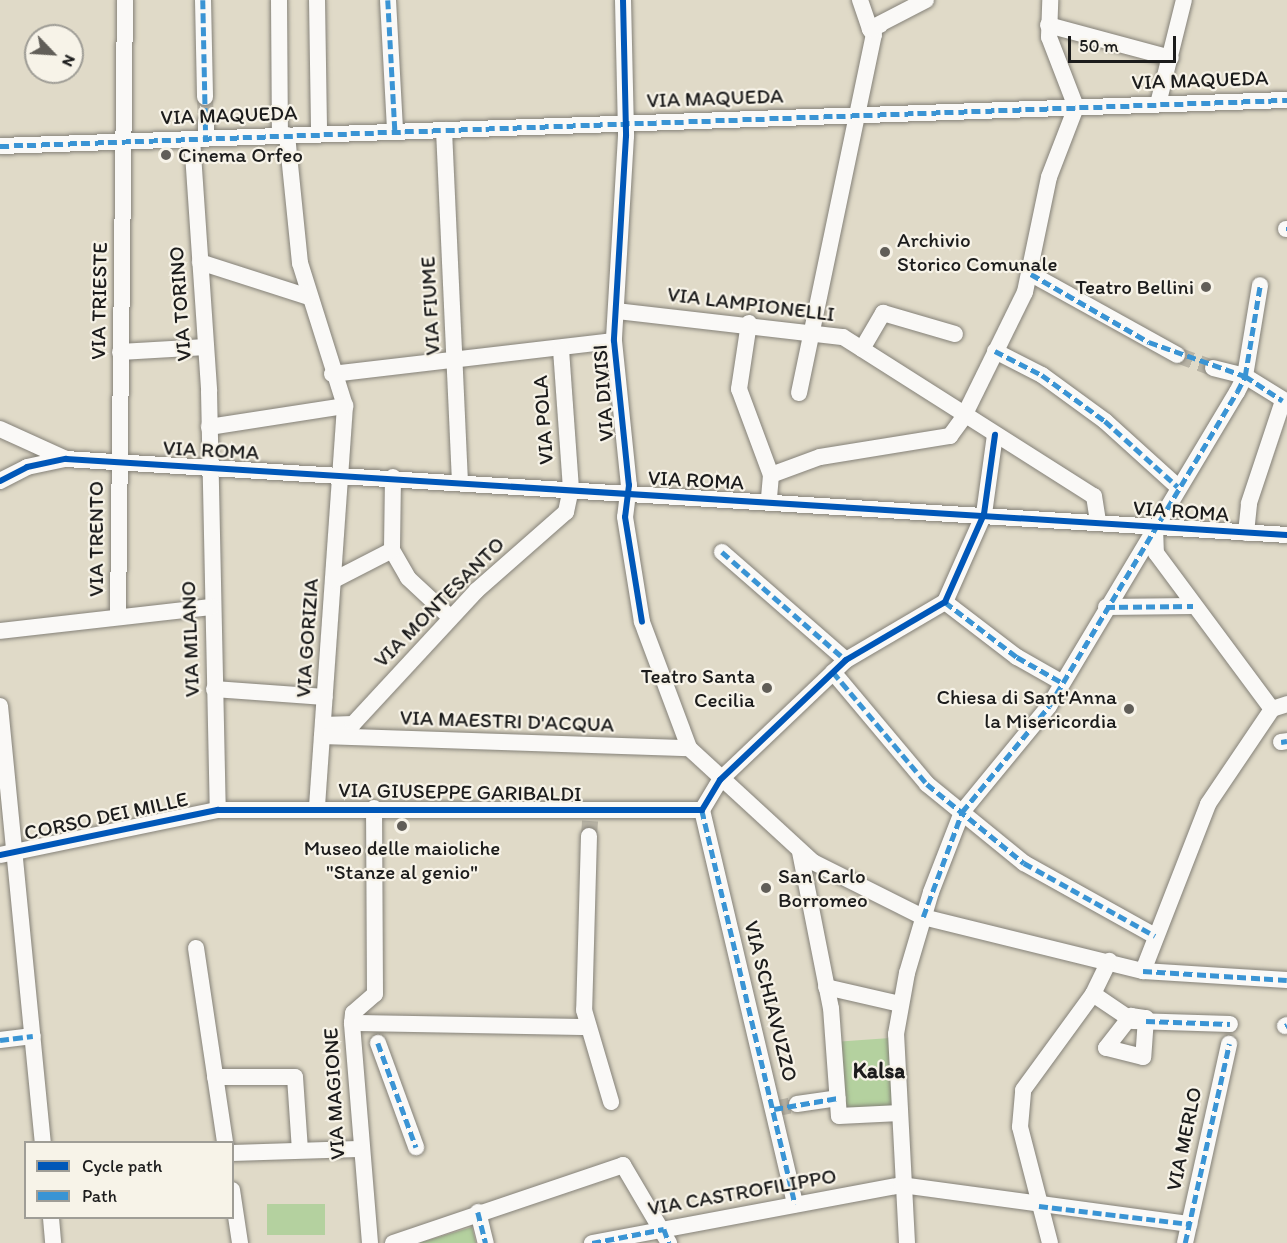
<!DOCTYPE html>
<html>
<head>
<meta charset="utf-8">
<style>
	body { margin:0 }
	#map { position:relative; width:1287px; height:1243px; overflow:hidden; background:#e0dac8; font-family:Itim,sans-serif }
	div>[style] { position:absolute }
	.green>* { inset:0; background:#b4d19f; transform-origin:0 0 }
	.minor-tunnel>* { height:16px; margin-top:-8px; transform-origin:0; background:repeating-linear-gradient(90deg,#b9b4a6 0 16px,transparent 0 24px) }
	.roads { filter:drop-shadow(0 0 2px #848178) drop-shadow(0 0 2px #848178) }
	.minor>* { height:16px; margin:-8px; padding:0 8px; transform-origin:8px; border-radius:8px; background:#faf9f7 }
	.quiet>* { height:4.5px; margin-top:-2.25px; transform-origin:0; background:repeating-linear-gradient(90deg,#3a94d4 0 9px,transparent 0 13.5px) }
	.cycleway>* { height:6px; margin:-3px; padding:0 3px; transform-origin:3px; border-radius:3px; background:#0057b8 }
	.dots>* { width:16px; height:16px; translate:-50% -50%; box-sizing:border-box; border:3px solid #f7f3e8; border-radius:50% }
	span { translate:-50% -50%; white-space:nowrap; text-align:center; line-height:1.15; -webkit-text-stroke:4.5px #f7f3e8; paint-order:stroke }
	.street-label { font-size:21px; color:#1c1c1c }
	.poi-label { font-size:21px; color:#1c1c1c }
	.left { translate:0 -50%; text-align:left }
	.right { translate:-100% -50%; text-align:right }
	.neighbourhood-label { font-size:22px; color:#1c1c1c; font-weight:700 }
	.legend { position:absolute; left:24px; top:1141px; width:210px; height:78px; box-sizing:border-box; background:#f7f3e8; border:2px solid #9f9d96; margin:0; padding:8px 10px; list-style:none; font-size:18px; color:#1c1c1c }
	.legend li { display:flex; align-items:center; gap:12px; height:30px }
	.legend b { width:30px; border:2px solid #9f9d96 }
	.north { position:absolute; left:24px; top:24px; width:60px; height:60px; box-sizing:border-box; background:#f7f3e8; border:2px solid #9f9d96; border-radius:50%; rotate:115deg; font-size:16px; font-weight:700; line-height:24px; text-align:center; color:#1c1c1c }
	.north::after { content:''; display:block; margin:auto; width:21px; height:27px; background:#615e58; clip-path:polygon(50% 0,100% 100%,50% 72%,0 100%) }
	.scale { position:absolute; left:1068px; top:36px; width:108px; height:27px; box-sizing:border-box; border:3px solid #1c1c1c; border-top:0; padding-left:8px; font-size:18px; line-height:21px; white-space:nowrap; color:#1c1c1c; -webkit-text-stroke:4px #f7f3e8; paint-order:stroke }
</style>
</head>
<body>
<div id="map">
	<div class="green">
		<div style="left:890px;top:1038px;width:74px;height:53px;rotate:86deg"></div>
		<div style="left:267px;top:1204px;width:58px;height:31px"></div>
		<div style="clip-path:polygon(472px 1227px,476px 1243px,419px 1243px)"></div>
	</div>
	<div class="minor-tunnel">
		<div style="left:205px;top:97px;width:25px;rotate:88deg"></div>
		<div style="left:1177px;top:355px;width:38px;rotate:20deg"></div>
		<div style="left:589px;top:836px;width:15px;rotate:-86deg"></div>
		<div style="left:774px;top:1109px;width:24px;rotate:-12deg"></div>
	</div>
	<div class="roads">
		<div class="minor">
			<div style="left:203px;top:0;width:97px;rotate:88.8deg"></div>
			<div style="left:279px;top:0;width:136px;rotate:89.6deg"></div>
			<div style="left:317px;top:0;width:134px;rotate:89.1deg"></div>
			<div style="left:388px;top:0;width:131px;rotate:86.9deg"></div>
			<div style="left:623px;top:0;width:136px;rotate:88.7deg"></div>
			<div style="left:626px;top:136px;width:205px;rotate:93.4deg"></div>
			<div style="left:614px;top:341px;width:145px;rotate:84.1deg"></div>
			<div style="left:629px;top:485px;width:32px;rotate:97deg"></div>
			<div style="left:625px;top:517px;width:106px;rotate:80.8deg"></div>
			<div style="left:642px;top:622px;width:134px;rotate:69.5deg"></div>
			<div style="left:689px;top:748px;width:168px;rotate:42.6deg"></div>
			<div style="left:813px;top:862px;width:123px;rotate:26.6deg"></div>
			<div style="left:923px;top:917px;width:227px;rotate:13.8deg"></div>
			<div style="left:1143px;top:971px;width:144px;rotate:3.6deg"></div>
			<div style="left:860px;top:0;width:31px;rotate:71deg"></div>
			<div style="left:870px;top:29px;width:11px;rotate:-22deg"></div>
			<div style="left:1048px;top:25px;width:127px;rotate:15deg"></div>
			<div style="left:1158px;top:104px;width:107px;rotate:-76deg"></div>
			<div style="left:206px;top:122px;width:16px;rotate:90deg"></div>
			<div style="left:444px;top:130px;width:351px;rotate:87.4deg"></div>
			<div style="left:287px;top:135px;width:129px;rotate:84.2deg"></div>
			<div style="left:300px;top:263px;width:150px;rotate:72.5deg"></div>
			<div style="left:345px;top:406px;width:401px;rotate:94deg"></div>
			<div style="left:192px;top:139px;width:253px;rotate:86.1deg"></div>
			<div style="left:209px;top:391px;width:419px;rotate:88.8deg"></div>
			<div style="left:0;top:146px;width:1288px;rotate:-2.05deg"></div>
			<div style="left:1286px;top:229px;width:1px"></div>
			<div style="left:200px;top:262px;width:114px;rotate:17.8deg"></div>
			<div style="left:1031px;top:274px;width:167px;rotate:29deg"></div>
			<div style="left:617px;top:311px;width:227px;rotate:6.6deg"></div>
			<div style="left:843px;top:337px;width:297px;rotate:32.4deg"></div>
			<div style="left:1094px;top:496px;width:26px;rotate:81deg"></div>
			<div style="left:749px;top:323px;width:67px;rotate:98.6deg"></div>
			<div style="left:739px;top:389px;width:92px;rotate:69.6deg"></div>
			<div style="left:771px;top:475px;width:25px;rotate:95deg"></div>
			<div style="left:862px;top:349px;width:42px;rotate:-59.7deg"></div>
			<div style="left:883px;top:313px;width:75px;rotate:16.3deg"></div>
			<div style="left:995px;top:351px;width:53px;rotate:27.1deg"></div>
			<div style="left:1042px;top:375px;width:78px;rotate:36.1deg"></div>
			<div style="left:1105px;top:421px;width:98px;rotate:42.1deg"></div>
			<div style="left:120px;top:352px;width:86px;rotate:-3.3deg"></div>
			<div style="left:1213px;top:368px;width:33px;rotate:14deg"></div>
			<div style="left:1245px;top:376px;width:49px;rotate:31.8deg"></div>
			<div style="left:332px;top:374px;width:284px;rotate:-6.7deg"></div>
			<div style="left:799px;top:393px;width:366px;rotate:-78.2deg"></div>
			<div style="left:874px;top:35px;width:7px;rotate:-124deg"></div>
			<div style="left:870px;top:29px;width:63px;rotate:-27.4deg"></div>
			<div style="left:209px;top:427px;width:138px;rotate:-8.8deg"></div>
			<div style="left:0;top:429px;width:72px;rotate:24.4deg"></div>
			<div style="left:771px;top:475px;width:52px;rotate:-20.2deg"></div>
			<div style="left:820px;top:457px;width:132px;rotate:-9.2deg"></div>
			<div style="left:950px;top:436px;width:22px;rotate:-54deg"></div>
			<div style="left:963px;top:418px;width:140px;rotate:-63.8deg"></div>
			<div style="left:1025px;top:292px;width:117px;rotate:-78.2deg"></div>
			<div style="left:1049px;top:177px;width:75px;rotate:-68.9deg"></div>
			<div style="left:1076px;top:107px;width:75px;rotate:-111.1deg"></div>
			<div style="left:1049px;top:37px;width:37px;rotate:-88deg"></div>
			<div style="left:393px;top:477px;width:73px;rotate:90.8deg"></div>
			<div style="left:392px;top:550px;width:32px;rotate:60deg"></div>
			<div style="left:408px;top:578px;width:57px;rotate:42.9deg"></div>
			<div style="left:0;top:481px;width:30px;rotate:-27deg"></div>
			<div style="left:27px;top:467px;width:40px;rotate:-12deg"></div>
			<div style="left:66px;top:459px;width:1223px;rotate:3.56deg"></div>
			<div style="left:1155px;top:527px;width:26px;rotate:88deg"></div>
			<div style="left:1156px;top:553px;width:194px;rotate:53.4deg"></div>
			<div style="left:1246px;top:533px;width:30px;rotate:-84deg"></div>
			<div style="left:1249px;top:503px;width:108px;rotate:-71.6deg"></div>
			<div style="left:722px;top:552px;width:164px;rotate:41.1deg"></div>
			<div style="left:334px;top:580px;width:65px;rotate:-27.3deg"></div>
			<div style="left:945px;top:602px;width:96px;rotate:-66.1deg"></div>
			<div style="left:984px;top:514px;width:80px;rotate:-82.1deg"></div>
			<div style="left:945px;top:602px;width:91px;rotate:37.4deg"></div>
			<div style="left:1017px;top:657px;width:51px;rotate:29.6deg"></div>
			<div style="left:1106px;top:607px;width:87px;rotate:-0.7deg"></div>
			<div style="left:118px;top:617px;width:617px;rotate:-89.35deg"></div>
			<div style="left:0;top:631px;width:213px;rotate:-6.5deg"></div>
			<div style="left:833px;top:672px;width:146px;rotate:50deg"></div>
			<div style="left:927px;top:784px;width:125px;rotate:39.2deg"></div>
			<div style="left:1024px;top:863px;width:150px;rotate:29.1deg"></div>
			<div style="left:214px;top:689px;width:111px;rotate:4.1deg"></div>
			<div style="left:0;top:706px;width:438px;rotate:84.4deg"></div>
			<div style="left:323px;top:725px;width:30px;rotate:-2deg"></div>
			<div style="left:353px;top:724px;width:181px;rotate:-47.2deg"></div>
			<div style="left:476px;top:591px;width:120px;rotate:-41.3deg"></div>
			<div style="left:566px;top:512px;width:24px;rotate:-78deg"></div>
			<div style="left:571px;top:489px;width:140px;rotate:-94.1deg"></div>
			<div style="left:322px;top:736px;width:367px;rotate:1.9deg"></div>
			<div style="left:1281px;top:742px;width:6px;rotate:-9deg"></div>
			<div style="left:702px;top:810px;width:405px;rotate:76.7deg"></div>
			<div style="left:702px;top:810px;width:35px;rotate:-59deg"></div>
			<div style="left:720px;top:780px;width:174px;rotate:-43.6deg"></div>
			<div style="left:846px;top:660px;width:115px;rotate:-30.4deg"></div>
			<div style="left:589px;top:836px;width:174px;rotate:91.6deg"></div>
			<div style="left:584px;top:1010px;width:96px;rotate:73.6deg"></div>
			<div style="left:800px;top:852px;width:159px;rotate:78.8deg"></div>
			<div style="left:831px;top:1008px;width:108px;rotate:85.8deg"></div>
			<div style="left:839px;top:1116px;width:61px;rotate:-2.8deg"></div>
			<div style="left:0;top:855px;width:223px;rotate:-11.7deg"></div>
			<div style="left:218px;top:810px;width:484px"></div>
			<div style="left:196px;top:948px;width:196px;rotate:81.5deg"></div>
			<div style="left:1143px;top:971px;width:179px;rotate:-68.7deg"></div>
			<div style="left:1208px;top:804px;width:115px;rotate:-56deg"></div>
			<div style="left:1272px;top:709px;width:16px;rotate:-18deg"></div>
			<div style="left:826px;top:987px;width:76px;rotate:12.9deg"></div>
			<div style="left:1093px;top:994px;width:48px;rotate:34deg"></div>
			<div style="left:1133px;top:1021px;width:97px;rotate:1.8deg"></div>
			<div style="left:1131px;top:1016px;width:15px;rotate:8deg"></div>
			<div style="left:1146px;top:1018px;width:39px;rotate:94deg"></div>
			<div style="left:1143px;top:1057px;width:38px;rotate:-166deg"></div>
			<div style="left:1106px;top:1048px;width:41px;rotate:-52deg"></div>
			<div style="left:352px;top:1023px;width:235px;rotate:1deg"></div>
			<div style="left:1285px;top:1026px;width:2px;rotate:-27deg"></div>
			<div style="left:0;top:1040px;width:33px;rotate:-7deg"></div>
			<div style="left:378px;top:1043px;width:111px;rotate:69.9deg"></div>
			<div style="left:215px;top:1077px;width:80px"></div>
			<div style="left:295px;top:1077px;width:73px;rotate:86.1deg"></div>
			<div style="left:797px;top:1104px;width:41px;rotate:-8.3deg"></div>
			<div style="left:232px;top:1153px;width:126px;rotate:-1.8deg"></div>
			<div style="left:232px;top:1190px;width:54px;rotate:81.4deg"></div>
			<div style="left:478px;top:1212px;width:32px;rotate:76deg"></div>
			<div style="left:51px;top:1218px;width:25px;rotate:85deg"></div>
			<div style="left:370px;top:1243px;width:221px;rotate:-94.7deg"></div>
			<div style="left:352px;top:1023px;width:10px;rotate:-84deg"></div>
			<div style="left:353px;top:1013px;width:29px;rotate:-41deg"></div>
			<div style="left:375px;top:994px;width:186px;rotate:-90.3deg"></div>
			<div style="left:393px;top:1243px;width:243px;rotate:-18.7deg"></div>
			<div style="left:623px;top:1165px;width:91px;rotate:59.5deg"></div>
			<div style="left:592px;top:1243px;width:314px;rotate:-10.6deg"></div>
			<div style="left:901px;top:1185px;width:291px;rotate:7.7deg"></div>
			<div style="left:907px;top:1243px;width:209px;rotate:-93deg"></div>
			<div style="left:896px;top:1034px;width:62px;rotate:-79.8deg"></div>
			<div style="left:907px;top:973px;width:84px;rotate:-73.5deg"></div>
			<div style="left:931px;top:892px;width:86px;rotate:-68.8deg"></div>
			<div style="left:962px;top:812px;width:137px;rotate:-50.6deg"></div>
			<div style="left:1049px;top:706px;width:366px;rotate:-59.1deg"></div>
			<div style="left:1237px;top:392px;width:18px;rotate:-63deg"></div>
			<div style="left:1245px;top:376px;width:92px;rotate:-80.6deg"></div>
			<div style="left:1050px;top:1243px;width:120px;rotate:-104.5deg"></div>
			<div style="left:1020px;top:1127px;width:37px;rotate:-85deg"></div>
			<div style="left:1023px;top:1090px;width:119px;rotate:-53.9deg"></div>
			<div style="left:1093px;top:994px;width:37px;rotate:-64deg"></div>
			<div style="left:1185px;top:1243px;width:204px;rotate:-77.5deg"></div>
		</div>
	</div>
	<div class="quiet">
		<div style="left:203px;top:0;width:138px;rotate:88.8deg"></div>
		<div style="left:388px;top:0;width:131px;rotate:86.9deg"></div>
		<div style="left:0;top:146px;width:1288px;rotate:-2.05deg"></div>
		<div style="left:1286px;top:229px;width:1px"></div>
		<div style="left:1031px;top:274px;width:136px;rotate:30deg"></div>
		<div style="left:1149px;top:342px;width:102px;rotate:19.5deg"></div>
		<div style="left:1245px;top:376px;width:45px;rotate:33.3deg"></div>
		<div style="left:995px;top:351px;width:53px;rotate:27.1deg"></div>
		<div style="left:1042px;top:375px;width:78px;rotate:36.1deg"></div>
		<div style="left:1105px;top:421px;width:98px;rotate:42.1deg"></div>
		<div style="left:722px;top:552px;width:164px;rotate:41.1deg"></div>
		<div style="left:945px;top:602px;width:91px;rotate:37.4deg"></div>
		<div style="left:1017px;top:657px;width:51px;rotate:29.6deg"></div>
		<div style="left:1106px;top:607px;width:87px;rotate:-0.7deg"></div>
		<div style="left:833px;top:672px;width:146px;rotate:50deg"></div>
		<div style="left:927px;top:784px;width:125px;rotate:39.2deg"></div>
		<div style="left:1024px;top:863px;width:150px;rotate:29.1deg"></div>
		<div style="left:1281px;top:742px;width:6px;rotate:-9deg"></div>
		<div style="left:702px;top:810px;width:405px;rotate:76.7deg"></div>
		<div style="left:923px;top:917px;width:112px;rotate:-69.6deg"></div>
		<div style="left:962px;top:812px;width:137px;rotate:-50.6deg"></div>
		<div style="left:1049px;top:706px;width:366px;rotate:-59.1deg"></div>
		<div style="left:1237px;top:392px;width:18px;rotate:-63deg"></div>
		<div style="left:1245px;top:376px;width:92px;rotate:-80.6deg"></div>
		<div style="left:1143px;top:971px;width:144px;rotate:3.6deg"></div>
		<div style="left:1146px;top:1021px;width:84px;rotate:2deg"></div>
		<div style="left:1285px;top:1026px;width:2px;rotate:-27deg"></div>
		<div style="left:0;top:1040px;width:33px;rotate:-7deg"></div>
		<div style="left:378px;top:1043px;width:111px;rotate:69.9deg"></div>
		<div style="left:774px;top:1109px;width:65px;rotate:-9.8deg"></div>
		<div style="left:1039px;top:1206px;width:151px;rotate:6.8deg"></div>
		<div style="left:478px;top:1212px;width:32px;rotate:76deg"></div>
		<div style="left:592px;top:1243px;width:73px;rotate:-11deg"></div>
		<div style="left:664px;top:1229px;width:15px;rotate:70deg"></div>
		<div style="left:1185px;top:1243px;width:204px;rotate:-77.5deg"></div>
	</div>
	<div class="cycleway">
		<div style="left:623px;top:0;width:136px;rotate:88.7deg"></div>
		<div style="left:626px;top:136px;width:205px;rotate:93.4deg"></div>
		<div style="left:614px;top:341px;width:145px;rotate:84.1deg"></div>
		<div style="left:629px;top:485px;width:32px;rotate:97deg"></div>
		<div style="left:625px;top:517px;width:106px;rotate:80.8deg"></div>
		<div style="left:0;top:481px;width:30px;rotate:-27deg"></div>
		<div style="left:27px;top:467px;width:40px;rotate:-12deg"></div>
		<div style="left:66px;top:459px;width:1223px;rotate:3.56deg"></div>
		<div style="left:0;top:855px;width:223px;rotate:-11.7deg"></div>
		<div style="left:218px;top:810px;width:484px"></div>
		<div style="left:702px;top:810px;width:35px;rotate:-59deg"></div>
		<div style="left:720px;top:780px;width:174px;rotate:-43.6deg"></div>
		<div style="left:846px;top:660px;width:115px;rotate:-30.4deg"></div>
		<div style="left:945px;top:602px;width:96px;rotate:-66.1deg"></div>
		<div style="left:984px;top:514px;width:80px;rotate:-82.1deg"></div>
	</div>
	<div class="dots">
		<div style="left:166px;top:155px;background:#615e58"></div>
		<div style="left:885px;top:252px;background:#615e58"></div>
		<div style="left:1206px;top:287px;background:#615e58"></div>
		<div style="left:767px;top:688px;background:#615e58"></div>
		<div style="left:1129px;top:709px;background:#615e58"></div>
		<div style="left:402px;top:826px;background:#615e58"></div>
		<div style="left:766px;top:888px;background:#615e58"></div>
	</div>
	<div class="street-label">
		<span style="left:1200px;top:80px;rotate:-2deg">VIA MAQUEDA</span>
		<span style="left:715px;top:98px;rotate:-2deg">VIA MAQUEDA</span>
		<span style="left:229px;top:115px;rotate:-2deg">VIA MAQUEDA</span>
		<span style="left:99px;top:301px;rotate:-89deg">VIA TRIESTE</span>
		<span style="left:180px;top:304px;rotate:-94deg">VIA TORINO</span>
		<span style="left:751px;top:304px;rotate:7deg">VIA LAMPIONELLI</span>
		<span style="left:430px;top:306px;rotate:-93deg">VIA FIUME</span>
		<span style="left:603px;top:393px;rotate:-94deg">VIA DIVISI</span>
		<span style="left:543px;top:420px;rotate:-94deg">VIA POLA</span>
		<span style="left:211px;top:450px;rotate:3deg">VIA ROMA</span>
		<span style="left:696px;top:480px;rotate:3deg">VIA ROMA</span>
		<span style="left:1181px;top:511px;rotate:4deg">VIA ROMA</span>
		<span style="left:96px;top:539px;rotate:-90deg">VIA TRENTO</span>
		<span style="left:439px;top:602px;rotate:-45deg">VIA MONTESANTO</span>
		<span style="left:307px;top:638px;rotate:-86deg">VIA GORIZIA</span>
		<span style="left:190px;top:639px;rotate:-92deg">VIA MILANO</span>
		<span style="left:507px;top:721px;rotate:2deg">VIA MAESTRI D'ACQUA</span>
		<span style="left:460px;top:792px;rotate:1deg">VIA GIUSEPPE GARIBALDI</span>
		<span style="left:106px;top:816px;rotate:-12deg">CORSO DEI MILLE</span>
		<span style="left:771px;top:1001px;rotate:76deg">VIA SCHIAVUZZO</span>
		<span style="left:334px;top:1094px;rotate:-93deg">VIA MAGIONE</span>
		<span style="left:1184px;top:1139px;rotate:-78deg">VIA MERLO</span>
		<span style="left:742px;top:1192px;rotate:-10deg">VIA CASTROFILIPPO</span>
	</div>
	<div class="poi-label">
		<span class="left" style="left:178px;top:155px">Cinema Orfeo</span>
		<span class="left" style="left:897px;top:252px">Archivio<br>Storico Comunale</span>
		<span class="right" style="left:1194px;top:287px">Teatro Bellini</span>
		<span class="right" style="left:755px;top:688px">Teatro Santa<br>Cecilia</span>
		<span class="right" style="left:1117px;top:709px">Chiesa di Sant'Anna<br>la Misericordia</span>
		<span style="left:402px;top:860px">Museo delle maioliche<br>"Stanze al genio"</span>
		<span class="left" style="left:778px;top:888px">San Carlo<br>Borromeo</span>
	</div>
	<div class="neighbourhood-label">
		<span style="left:879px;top:1071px">Kalsa</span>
	</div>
	<ul class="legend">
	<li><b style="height:8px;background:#0057b8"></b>Cycle path</li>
	<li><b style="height:8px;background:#3a94d4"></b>Path</li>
	</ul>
	<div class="north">N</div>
	<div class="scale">50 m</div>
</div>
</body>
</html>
